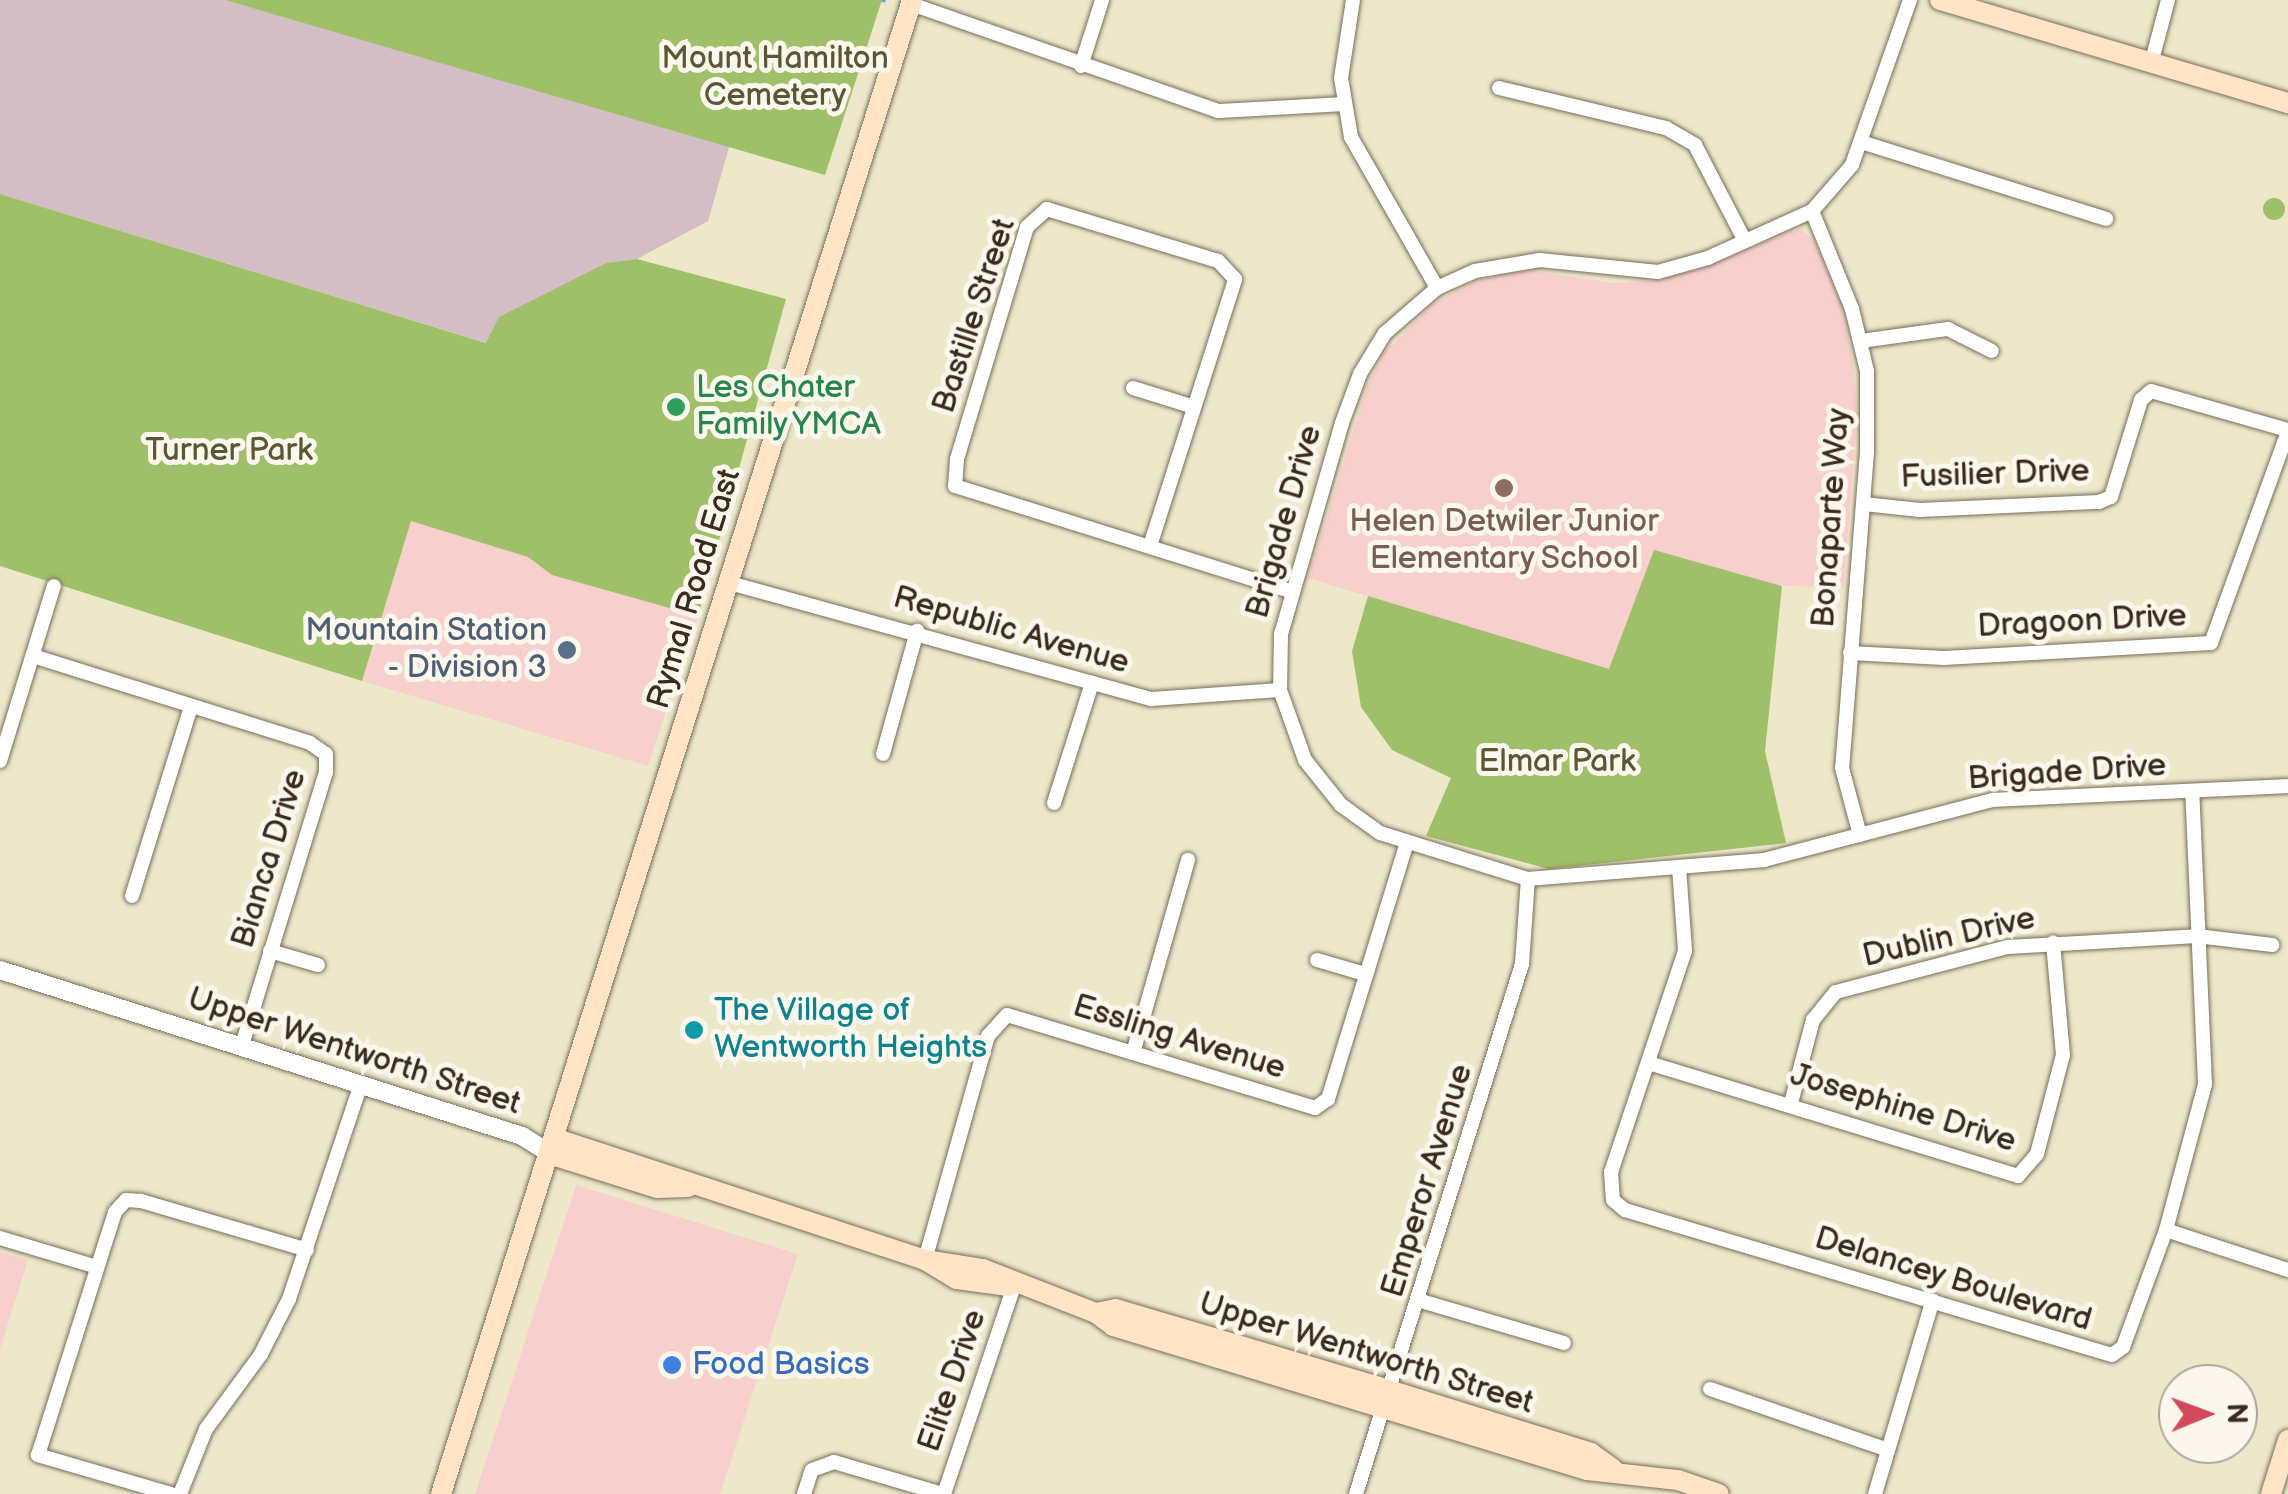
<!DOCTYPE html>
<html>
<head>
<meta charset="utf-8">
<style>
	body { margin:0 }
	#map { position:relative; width:2288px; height:1494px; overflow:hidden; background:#eee8cb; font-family:"Balsamiq Sans",sans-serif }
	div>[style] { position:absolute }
	.built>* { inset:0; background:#f7d0ce }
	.industrial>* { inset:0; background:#d2bec4 }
	.green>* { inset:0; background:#9fbf68 }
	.round { border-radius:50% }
	.stream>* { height:4px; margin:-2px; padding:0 2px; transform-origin:2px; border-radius:2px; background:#69abdd }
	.roads { filter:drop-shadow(0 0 2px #7a6c5b) drop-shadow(0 0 2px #7a6c5b) }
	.minor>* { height:14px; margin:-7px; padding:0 7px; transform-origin:7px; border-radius:7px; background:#fff }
	.tertiary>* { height:18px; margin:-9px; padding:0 9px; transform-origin:9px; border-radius:9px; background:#fff }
	.secondary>* { height:20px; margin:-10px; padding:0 10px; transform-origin:10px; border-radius:10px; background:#ffe4c6 }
	.dots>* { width:28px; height:28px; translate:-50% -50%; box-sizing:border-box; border:5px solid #fbf7ec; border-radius:50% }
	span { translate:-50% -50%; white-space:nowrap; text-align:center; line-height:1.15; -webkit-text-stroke:10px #fbf7ec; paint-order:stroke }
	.park-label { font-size:32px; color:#595734 }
	.street-label { font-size:32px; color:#3b2a1e }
	.leisure-label { font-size:32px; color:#27864d }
	.left { translate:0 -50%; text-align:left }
	.education-label { font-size:32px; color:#785e54 }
	.service-label { font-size:32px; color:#4e5e75 }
	.right { translate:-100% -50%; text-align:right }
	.culture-label { font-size:32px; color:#0d838f }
	.shop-label { font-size:32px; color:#366cbe }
	.north { position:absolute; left:2158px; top:1364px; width:100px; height:100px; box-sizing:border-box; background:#fbf7ec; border:2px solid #aea59a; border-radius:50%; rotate:89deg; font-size:28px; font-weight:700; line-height:40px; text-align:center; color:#3b2a1e }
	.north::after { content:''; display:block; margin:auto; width:35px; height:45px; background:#d1495b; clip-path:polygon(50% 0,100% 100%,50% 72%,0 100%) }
</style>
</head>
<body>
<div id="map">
	<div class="built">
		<div style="clip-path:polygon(1800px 229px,1815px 241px,1842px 305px,1853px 362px,1857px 413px,1844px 587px,1782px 586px,1654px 551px,1610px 670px,1308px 578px,1367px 386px,1384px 353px,1431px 305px,1477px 280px,1528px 270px,1613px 283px,1655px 281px)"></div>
		<div style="clip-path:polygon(411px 520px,528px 557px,552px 575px,698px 616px,648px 766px,362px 681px)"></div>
		<div style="clip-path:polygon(576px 1185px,798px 1254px,720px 1494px,475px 1494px)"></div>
		<div style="clip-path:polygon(0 1252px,28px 1260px,0 1349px)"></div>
	</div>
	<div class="industrial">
		<div style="clip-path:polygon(0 0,225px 0,730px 144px,708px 221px,637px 259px,606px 263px,500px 317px,487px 343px,0 194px)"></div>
	</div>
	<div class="green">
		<div style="clip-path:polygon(225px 0,882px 0,825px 175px)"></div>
		<div style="clip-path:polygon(0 194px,486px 343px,499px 317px,606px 263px,637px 259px,786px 299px,698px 616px,552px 575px,528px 557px,411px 521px,362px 681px,0 566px)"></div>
		<div class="round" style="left:2263px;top:198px;width:22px;height:22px"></div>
		<div style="clip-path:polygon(1654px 550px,1782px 586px,1765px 751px,1786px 843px,1549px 869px,1426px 836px,1451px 778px,1392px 750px,1361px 707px,1352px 651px,1368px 596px,1609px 669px)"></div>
	</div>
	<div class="stream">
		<div style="left:883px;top:0;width:1px;rotate:45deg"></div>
	</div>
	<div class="roads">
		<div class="minor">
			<div style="left:1353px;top:0;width:79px;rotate:98.7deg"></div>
			<div style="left:1341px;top:78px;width:60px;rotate:80.4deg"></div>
			<div style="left:1351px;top:137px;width:174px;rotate:60.3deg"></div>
			<div style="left:1910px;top:0;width:175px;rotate:109.4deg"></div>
			<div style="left:1852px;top:165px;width:61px;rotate:131deg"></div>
			<div style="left:1812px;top:211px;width:114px;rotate:155.7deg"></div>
			<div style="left:1708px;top:258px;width:52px;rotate:164.4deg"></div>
			<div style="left:1658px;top:272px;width:119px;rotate:-174.2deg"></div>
			<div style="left:1540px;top:260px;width:66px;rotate:170.4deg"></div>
			<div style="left:1475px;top:271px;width:42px;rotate:155.9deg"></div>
			<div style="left:1437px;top:288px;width:69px;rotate:139.1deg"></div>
			<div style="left:1385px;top:333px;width:48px;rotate:121.4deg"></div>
			<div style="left:1360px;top:374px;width:52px;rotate:110.2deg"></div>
			<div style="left:1342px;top:423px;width:220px;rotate:106.1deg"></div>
			<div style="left:1281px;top:634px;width:56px;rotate:91deg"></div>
			<div style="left:1280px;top:690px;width:74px;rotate:70.3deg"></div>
			<div style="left:1305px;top:760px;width:58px;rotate:51.3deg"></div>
			<div style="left:1341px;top:805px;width:48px;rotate:35.7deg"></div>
			<div style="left:1380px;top:833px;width:155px;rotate:17.3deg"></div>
			<div style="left:1528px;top:879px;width:237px;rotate:-4.6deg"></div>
			<div style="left:1764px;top:860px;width:237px;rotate:-14.7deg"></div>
			<div style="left:1993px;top:800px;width:295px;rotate:-2.7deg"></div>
			<div style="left:911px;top:4px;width:325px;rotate:19.2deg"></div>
			<div style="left:1218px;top:111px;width:124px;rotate:-3.2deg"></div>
			<div style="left:2151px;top:64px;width:66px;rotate:-75.1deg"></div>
			<div style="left:1081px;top:66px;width:69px;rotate:-72.3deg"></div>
			<div style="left:1499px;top:88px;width:172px;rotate:13.5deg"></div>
			<div style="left:1666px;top:128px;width:34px;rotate:30deg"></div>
			<div style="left:1695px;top:145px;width:106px;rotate:62.5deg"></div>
			<div style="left:1861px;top:142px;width:257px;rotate:17.4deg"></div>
			<div style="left:1812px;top:211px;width:106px;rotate:67.8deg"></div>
			<div style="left:1852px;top:309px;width:64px;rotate:76.4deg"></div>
			<div style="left:1867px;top:371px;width:81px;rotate:90deg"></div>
			<div style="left:1867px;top:452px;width:317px;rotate:94.5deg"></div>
			<div style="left:1842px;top:768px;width:69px;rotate:75deg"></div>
			<div style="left:1861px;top:341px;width:88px;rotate:-7.9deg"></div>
			<div style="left:1948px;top:329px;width:49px;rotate:26.6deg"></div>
			<div style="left:1133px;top:388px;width:64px;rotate:17.3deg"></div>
			<div style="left:1864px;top:504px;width:56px;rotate:6.1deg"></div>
			<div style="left:1920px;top:510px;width:179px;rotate:-2.6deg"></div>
			<div style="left:2099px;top:502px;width:13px;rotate:-23deg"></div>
			<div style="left:2111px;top:497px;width:102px;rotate:-72.8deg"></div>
			<div style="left:2141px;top:400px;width:13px;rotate:-42deg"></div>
			<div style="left:2151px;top:391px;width:142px;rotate:15.9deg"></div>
			<div style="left:1150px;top:546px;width:280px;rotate:-72.3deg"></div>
			<div style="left:1235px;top:279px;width:25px;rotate:-133deg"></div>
			<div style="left:1218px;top:261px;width:179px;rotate:-163.1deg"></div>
			<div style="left:1047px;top:209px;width:27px;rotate:138deg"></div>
			<div style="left:1027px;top:227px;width:242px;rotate:106.8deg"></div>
			<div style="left:957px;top:459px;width:27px;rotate:94deg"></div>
			<div style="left:955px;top:486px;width:352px;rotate:17.4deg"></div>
			<div style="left:730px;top:583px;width:437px;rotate:15.4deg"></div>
			<div style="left:1151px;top:699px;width:129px;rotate:-4deg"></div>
			<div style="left:1850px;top:653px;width:94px;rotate:3deg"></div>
			<div style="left:1944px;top:658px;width:267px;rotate:-3.2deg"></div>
			<div style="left:2211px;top:643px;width:226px;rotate:-70deg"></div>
			<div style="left:33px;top:656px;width:290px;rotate:17.4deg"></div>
			<div style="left:310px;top:743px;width:19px;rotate:35deg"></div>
			<div style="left:326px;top:754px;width:18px;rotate:90deg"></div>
			<div style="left:326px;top:772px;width:289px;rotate:107.1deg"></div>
			<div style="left:883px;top:754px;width:128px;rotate:-74.5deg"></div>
			<div style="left:0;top:761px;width:183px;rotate:-72.9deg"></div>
			<div style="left:1054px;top:803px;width:126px;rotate:-72.4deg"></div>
			<div style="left:1679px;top:867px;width:84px;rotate:85.9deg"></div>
			<div style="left:1685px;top:951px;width:233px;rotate:108.5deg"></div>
			<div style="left:1611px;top:1172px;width:28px;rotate:86deg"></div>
			<div style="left:1613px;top:1200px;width:16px;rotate:40deg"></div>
			<div style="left:1625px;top:1210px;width:508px;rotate:16.58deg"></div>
			<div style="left:2112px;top:1355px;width:14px;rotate:-36deg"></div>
			<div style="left:2123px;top:1347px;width:125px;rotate:-69.8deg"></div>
			<div style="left:2166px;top:1230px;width:151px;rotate:-75deg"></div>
			<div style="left:2205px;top:1084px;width:292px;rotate:-92.5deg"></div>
			<div style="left:132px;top:896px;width:199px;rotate:-72.7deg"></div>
			<div style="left:270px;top:951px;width:50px;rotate:16.3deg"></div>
			<div style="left:1317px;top:960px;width:50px;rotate:16.3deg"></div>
			<div style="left:1133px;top:1053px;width:201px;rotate:-74.1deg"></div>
			<div style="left:1652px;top:1064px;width:383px;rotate:17deg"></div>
			<div style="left:2018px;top:1176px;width:29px;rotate:-49deg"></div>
			<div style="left:2037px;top:1154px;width:102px;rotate:-75.3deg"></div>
			<div style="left:2063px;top:1055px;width:113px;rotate:-95.1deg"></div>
			<div style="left:1791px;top:1103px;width:86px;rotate:-75.2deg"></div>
			<div style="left:1813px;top:1020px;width:36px;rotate:-51deg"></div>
			<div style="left:1836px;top:992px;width:178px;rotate:-14.7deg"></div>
			<div style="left:2008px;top:947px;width:189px;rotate:-3.3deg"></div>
			<div style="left:2197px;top:936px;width:76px;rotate:6.8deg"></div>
			<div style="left:2166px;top:1230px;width:128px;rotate:18.2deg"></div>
			<div style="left:0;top:1238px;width:101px;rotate:16.6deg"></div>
			<div style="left:925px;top:1260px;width:233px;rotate:-74.3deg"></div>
			<div style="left:988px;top:1036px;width:28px;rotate:-48deg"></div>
			<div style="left:1007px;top:1015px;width:322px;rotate:16.8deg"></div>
			<div style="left:1315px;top:1108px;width:16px;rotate:-35deg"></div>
			<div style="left:1328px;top:1099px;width:266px;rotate:-72.9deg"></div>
			<div style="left:1421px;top:1301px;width:149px;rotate:16.4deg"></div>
			<div style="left:1710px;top:1389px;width:188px;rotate:18.9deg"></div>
			<div style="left:171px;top:1494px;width:139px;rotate:-163.7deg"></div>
			<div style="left:38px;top:1455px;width:255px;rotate:-72.4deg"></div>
			<div style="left:115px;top:1212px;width:16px;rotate:-47deg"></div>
			<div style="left:126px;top:1200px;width:15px;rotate:4deg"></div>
			<div style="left:141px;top:1201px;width:173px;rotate:16.4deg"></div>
			<div style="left:180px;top:1494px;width:70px;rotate:-68.2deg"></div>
			<div style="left:206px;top:1429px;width:93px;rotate:-53.7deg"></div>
			<div style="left:261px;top:1354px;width:62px;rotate:-63deg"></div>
			<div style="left:289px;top:1299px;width:224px;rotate:-71.5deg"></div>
			<div style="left:804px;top:1494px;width:25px;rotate:-72deg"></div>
			<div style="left:812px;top:1470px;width:23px;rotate:-20deg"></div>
			<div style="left:834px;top:1462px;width:114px;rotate:16.4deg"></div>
			<div style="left:944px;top:1494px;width:219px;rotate:-71.4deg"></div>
			<div style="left:1356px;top:1494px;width:555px;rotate:-72.61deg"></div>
			<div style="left:1522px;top:964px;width:85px;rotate:-86deg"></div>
			<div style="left:1875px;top:1494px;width:202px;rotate:-73.4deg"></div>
		</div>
		<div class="tertiary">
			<div style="left:0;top:970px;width:548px;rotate:17.64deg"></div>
			<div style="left:522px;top:1136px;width:36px;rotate:32deg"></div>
		</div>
		<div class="secondary">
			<div style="left:1940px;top:0;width:363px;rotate:16.5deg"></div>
			<div style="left:557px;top:1139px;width:387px;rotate:18.2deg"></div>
			<div style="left:925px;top:1260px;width:37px;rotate:31deg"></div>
			<div style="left:957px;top:1279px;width:52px;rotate:7.7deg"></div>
			<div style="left:552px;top:1155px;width:110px;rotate:17.4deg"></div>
			<div style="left:657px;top:1188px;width:31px;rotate:-2deg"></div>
			<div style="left:925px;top:1260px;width:59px;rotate:8.8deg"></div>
			<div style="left:983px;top:1269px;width:121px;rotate:21.3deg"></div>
			<div style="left:1096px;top:1313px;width:21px;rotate:37deg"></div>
			<div style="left:1113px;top:1326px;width:495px;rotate:16.9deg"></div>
			<div style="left:1587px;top:1470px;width:92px;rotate:6.3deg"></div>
			<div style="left:1678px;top:1480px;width:43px;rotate:18.9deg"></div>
			<div style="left:1096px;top:1313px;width:20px;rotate:-11deg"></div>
			<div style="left:1116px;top:1309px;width:271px;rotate:16.5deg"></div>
			<div style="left:1376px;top:1386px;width:225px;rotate:17.3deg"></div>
			<div style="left:1591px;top:1453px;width:27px;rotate:36deg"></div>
			<div style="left:441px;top:1494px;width:1566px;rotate:-72.5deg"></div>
			<div style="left:2271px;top:1494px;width:57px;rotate:-72.5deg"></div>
		</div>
	</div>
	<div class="dots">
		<div style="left:676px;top:407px;background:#2e9e5b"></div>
		<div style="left:1504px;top:488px;background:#8d6e63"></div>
		<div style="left:567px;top:650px;background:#5c6f8a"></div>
		<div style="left:694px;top:1030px;background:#0f9aa8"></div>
		<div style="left:672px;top:1365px;background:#3f7fe0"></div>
	</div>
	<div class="park-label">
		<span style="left:775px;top:78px">Mount Hamilton<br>Cemetery</span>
		<span style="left:229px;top:451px">Turner Park</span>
		<span style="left:1557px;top:762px">Elmar Park</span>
	</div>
	<div class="street-label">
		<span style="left:975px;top:316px;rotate:-72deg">Bastille Street</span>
		<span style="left:1995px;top:475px;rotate:-2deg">Fusilier Drive</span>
		<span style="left:1832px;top:518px;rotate:-86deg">Bonaparte Way</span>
		<span style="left:1285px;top:522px;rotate:-74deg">Brigade Drive</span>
		<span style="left:695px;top:589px;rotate:-73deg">Rymal Road East</span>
		<span style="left:2082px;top:622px;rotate:-3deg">Dragoon Drive</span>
		<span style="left:1011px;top:631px;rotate:16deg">Republic Avenue</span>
		<span style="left:2067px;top:773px;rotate:-4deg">Brigade Drive</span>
		<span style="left:270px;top:859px;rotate:-73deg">Bianca Drive</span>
		<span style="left:1949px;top:938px;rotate:-13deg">Dublin Drive</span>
		<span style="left:1179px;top:1038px;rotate:17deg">Essling Avenue</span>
		<span style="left:354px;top:1052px;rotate:18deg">Upper Wentworth Street</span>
		<span style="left:1903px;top:1109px;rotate:17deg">Josephine Drive</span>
		<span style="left:1428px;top:1181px;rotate:-73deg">Emperor Avenue</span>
		<span style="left:1953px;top:1280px;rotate:17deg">Delancey Boulevard</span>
		<span style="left:1366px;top:1354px;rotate:17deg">Upper Wentworth Street</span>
		<span style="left:953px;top:1381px;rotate:-71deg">Elite Drive</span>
	</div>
	<div class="leisure-label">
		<span class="left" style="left:696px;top:407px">Les Chater<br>Family YMCA</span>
	</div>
	<div class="education-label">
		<span style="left:1504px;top:541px">Helen Detwiler Junior<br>Elementary School</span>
	</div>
	<div class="service-label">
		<span class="right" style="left:547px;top:650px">Mountain Station<br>- Division 3</span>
	</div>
	<div class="culture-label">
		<span class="left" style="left:714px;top:1030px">The Village of<br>Wentworth Heights</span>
	</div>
	<div class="shop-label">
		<span class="left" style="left:692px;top:1365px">Food Basics</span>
	</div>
	<div class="north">N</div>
</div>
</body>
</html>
